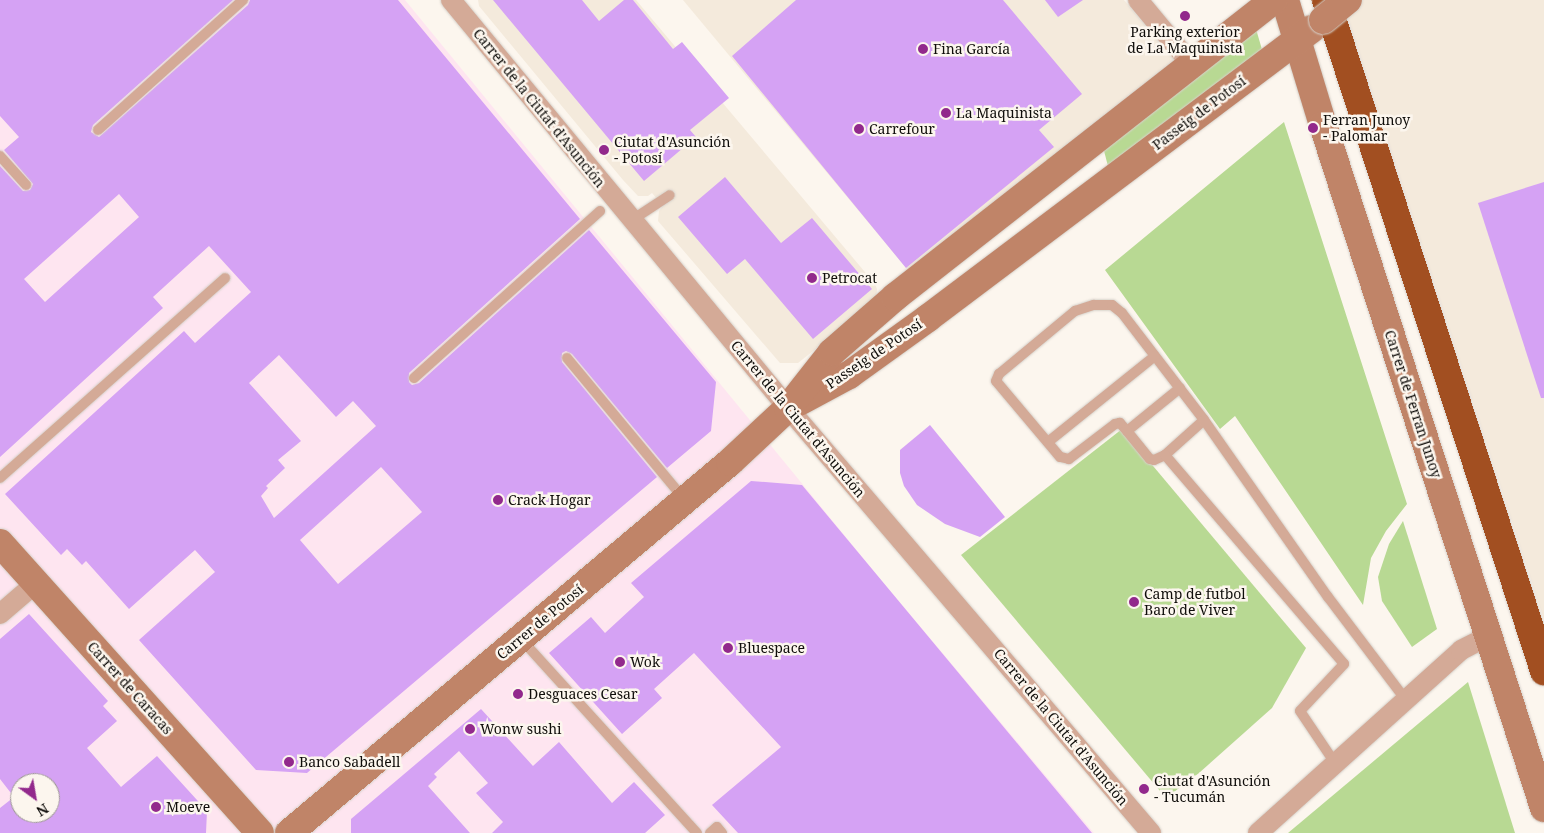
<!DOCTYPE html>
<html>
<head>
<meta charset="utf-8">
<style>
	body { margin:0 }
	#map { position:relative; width:1544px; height:833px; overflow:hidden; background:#fcf6ee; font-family:"Noto Serif",serif }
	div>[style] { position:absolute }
	.built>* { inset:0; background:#f4eadc }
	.industrial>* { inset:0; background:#fee5f0 }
	.green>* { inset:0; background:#b8d993 }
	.building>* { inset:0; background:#d5a2f4 }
	.roads { filter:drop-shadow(0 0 1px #d6d1ca) drop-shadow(0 0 1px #d6d1ca) }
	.lane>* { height:10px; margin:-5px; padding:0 5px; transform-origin:5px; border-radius:5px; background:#d4aa97 }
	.street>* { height:20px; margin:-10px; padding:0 10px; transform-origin:10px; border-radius:10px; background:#d4aa97 }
	.secondary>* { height:28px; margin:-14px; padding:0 14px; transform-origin:14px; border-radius:14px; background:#c08468 }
	.highway>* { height:28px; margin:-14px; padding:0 14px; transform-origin:14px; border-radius:14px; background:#a24f21 }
	.bridges { filter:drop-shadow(0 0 1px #d6d1ca) drop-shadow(0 0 1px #d6d1ca) }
	.secondary-bridge>* { height:28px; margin:-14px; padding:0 14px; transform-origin:14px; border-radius:14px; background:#c08468 }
	.dots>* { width:14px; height:14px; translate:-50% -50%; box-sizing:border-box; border:2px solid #fcf6ee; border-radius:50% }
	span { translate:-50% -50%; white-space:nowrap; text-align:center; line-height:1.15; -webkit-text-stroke:5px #fcf6ee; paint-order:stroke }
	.poi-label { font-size:14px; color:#0f0d0a }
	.left { translate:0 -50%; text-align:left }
	.street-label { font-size:14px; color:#0f0d0a }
	.north { position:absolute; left:10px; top:773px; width:50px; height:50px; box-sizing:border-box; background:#fcf6ee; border:1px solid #9d9993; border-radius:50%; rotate:148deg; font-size:14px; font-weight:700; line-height:20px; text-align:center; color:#0f0d0a }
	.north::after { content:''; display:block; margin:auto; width:18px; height:22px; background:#92298c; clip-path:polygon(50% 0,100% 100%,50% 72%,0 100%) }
</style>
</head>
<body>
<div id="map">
	<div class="built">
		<div style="clip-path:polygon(478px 0,636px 0,875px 284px,877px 289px,876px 301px,798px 363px,780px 363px,658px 221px,659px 211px,663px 206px,652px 193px,648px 196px,638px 196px,623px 180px,479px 6px)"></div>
		<div style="clip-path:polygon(683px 0,1124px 0,1175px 61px,908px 270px)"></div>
		<div style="clip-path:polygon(1342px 0,1544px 0,1544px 620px)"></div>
	</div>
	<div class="industrial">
		<div style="clip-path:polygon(evenodd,0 0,405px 0,882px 581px,1094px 833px,0 833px,0 0,20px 783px,50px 783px,50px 813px,20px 813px,20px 783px)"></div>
	</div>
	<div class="green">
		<div style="clip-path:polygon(1256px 29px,1263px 53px,1109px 170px,1103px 147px)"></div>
		<div style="clip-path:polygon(1284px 122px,1407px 504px,1386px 531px,1371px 558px,1363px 605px,1235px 416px,1220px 429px,1105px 270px)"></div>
		<div style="clip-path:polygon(1122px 429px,1306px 648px,1272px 708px,1199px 773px,1166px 798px,961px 555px)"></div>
		<div style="clip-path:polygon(1403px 521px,1437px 629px,1412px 647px,1382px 601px,1378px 577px,1389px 544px)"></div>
		<div style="clip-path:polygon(1468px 682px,1515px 833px,1288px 833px)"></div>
	</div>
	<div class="building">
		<div style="clip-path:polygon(evenodd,0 0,233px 0,93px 125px,91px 132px,99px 137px,248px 5px,250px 0,398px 0,580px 219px,409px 373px,409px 382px,412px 385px,419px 383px,589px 230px,716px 382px,711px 431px,667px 468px,572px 354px,566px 351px,562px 353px,562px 362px,657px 477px,307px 773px,256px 770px,139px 640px,215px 572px,195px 550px,129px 609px,86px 561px,82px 565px,67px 549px,61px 555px,5px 494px,184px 331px,195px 343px,251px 292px,209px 246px,153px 297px,163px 308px,0 457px,0 166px,23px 191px,30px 190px,33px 184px,4px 150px,19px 137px,0 116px,0 0,119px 194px,139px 217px,45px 302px,24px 279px,119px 194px,0 0,279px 355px,336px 417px,353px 401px,376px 426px,274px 518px,261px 496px,268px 488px,266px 486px,285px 468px,278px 460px,301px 441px,249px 383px,279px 355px,0 0,381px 467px,422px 512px,338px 584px,300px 540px,381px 467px)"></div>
		<div style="clip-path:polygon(493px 0,582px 0,599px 21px,624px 0,633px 0,673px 49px,682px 42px,729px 98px,690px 130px,696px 137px,644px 181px)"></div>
		<div style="clip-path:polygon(796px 0,1003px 0,1082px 94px,1039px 130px,1054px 147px,906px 268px,732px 56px)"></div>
		<div style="clip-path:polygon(1045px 0,1083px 0,1058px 17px)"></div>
		<div style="clip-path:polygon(725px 177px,781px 243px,812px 218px,872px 289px,813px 339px,745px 259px,727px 274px,678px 217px)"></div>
		<div style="clip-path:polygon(1544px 182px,1544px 398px,1541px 398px,1478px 203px)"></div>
		<div style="clip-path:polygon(930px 425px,1005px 517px,980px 537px,945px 524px,917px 505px,904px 486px,900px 473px,900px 450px)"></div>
		<div style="clip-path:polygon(751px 481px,802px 485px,1092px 833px,738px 833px,712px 805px,781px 747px,694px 653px,654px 689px,662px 698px,622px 734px,549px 653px,591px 617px,605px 633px,644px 597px,631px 583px)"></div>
		<div style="clip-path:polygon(evenodd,29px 614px,108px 701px,103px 706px,117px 721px,87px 748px,121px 787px,157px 756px,207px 811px,206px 833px,0 833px,0 808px,14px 797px,0 779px,0 639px,29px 614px,20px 783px,50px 783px,50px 813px,20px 813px,20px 783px)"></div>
		<div style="clip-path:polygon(481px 709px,533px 766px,559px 742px,612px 803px,634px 782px,665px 815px,645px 833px,492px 833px,503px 822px,476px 793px,488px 783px,459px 751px,434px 774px,437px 777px,428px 786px,470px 833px,351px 833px,351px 819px)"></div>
	</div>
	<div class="roads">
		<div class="lane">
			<div style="left:98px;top:130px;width:195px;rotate:-41.9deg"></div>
			<div style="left:0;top:156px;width:39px;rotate:48deg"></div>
			<div style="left:632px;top:220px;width:45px;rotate:-33.3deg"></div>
			<div style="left:567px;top:358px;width:183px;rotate:50.3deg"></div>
			<div style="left:414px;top:378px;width:250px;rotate:-41.9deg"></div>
			<div style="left:1180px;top:388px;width:68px;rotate:140.9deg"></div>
			<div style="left:1127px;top:431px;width:36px;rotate:51deg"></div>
			<div style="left:1150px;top:459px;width:4px;rotate:14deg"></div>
			<div style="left:1154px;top:460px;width:12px;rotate:-24deg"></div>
			<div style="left:1165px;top:455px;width:52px;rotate:-41.9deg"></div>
			<div style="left:1127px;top:431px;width:11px;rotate:-131deg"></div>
			<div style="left:1120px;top:423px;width:5px;rotate:169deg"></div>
			<div style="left:1115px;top:424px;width:58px;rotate:142.7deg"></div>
			<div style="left:1069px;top:459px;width:9px;rotate:-167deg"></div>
			<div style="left:1060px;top:457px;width:99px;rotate:-130.1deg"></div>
			<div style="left:996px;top:381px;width:8px;rotate:-67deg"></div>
			<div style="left:999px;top:374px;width:99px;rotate:-39.7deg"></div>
			<div style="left:1075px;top:311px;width:20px;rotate:-18deg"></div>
			<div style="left:1094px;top:305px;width:18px"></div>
			<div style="left:1112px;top:305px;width:13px;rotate:39deg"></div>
			<div style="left:1122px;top:313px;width:135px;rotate:52.5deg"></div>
			<div style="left:1204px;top:420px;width:216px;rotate:55deg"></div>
			<div style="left:1328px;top:597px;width:129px;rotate:52.9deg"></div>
			<div style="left:1048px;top:442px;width:137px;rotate:-38.8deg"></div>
			<div style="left:1165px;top:455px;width:275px;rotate:49.4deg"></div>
			<div style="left:1344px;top:664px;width:64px;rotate:133.1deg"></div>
			<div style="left:1300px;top:711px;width:63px;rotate:56.1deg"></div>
			<div style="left:0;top:478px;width:301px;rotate:-41.6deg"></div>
			<div style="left:521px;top:639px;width:262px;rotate:47.8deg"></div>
			<div style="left:710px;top:833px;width:9px;rotate:-41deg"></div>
			<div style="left:717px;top:827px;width:8px;rotate:50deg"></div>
		</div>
		<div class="street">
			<div style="left:451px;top:0;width:529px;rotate:50.44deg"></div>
			<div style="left:788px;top:408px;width:559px;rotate:49.5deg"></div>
			<div style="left:1138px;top:0;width:85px;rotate:50.3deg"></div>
			<div style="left:0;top:614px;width:48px;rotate:-40.7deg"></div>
			<div style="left:1258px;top:833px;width:273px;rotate:-42deg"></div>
			<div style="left:1461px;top:650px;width:30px;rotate:-27deg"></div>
		</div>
		<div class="secondary">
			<div style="left:1285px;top:0;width:131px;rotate:73.1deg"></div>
			<div style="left:1323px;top:125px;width:718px;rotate:72.07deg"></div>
			<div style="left:799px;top:402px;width:57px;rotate:-28.4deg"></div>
			<div style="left:849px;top:375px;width:97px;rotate:-35.8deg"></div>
			<div style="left:928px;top:318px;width:480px;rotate:-37deg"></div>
			<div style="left:0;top:543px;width:389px;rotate:48.1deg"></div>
			<div style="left:289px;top:833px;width:576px;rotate:-40.07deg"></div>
			<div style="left:730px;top:462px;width:79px;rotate:-43deg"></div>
			<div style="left:788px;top:408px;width:71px;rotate:-51.8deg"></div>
			<div style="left:832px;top:352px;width:84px;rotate:-41.1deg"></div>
			<div style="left:895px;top:297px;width:482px;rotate:-38.1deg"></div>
		</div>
		<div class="highway">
			<div style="left:1326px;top:0;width:706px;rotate:72deg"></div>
		</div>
	</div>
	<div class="bridges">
		<div class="secondary-bridge">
			<div style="left:1323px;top:20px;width:32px;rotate:-39deg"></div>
		</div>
	</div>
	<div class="dots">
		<div style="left:1185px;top:16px;background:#92298c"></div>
		<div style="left:923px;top:49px;background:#92298c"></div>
		<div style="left:946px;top:113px;background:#92298c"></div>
		<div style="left:1313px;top:128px;background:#92298c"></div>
		<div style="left:859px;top:129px;background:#92298c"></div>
		<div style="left:604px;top:150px;background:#92298c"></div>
		<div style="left:812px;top:278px;background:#92298c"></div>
		<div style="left:498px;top:500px;background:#92298c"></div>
		<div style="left:1134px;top:602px;background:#92298c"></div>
		<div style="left:728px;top:648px;background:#92298c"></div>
		<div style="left:620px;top:662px;background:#92298c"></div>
		<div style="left:518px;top:694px;background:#92298c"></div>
		<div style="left:470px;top:729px;background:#92298c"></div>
		<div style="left:289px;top:762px;background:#92298c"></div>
		<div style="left:1144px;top:789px;background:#92298c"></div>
		<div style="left:156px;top:807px;background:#92298c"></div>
	</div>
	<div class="poi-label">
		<span style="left:1185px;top:40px">Parking exterior<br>de La Maquinista</span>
		<span class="left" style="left:933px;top:49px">Fina García</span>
		<span class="left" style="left:956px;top:113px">La Maquinista</span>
		<span class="left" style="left:1323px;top:128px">Ferran Junoy<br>- Palomar</span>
		<span class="left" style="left:869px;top:129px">Carrefour</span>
		<span class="left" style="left:614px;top:150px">Ciutat d'Asunción<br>- Potosí</span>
		<span class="left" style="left:822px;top:278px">Petrocat</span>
		<span class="left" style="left:508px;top:500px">Crack Hogar</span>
		<span class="left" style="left:1144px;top:602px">Camp de futbol<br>Baro de Viver</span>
		<span class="left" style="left:738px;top:648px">Bluespace</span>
		<span class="left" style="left:630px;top:662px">Wok</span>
		<span class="left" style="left:528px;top:694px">Desguaces Cesar</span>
		<span class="left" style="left:480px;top:729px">Wonw sushi</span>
		<span class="left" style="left:299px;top:762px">Banco Sabadell</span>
		<span class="left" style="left:1154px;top:789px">Ciutat d'Asunción<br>- Tucumán</span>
		<span class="left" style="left:166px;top:807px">Moeve</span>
	</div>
	<div class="street-label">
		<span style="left:539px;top:108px;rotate:51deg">Carrer de la Ciutat d'Asunción</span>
		<span style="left:1199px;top:113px;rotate:-37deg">Passeig de Potosí</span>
		<span style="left:874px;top:354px;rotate:-34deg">Passeig de Potosí</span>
		<span style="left:1413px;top:404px;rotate:72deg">Carrer de Ferran Junoy</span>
		<span style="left:798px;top:419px;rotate:50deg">Carrer de la Ciutat d'Asunción</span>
		<span style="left:540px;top:622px;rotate:-40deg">Carrer de Potosí</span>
		<span style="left:130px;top:688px;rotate:48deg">Carrer de Caracas</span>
		<span style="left:1061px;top:727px;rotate:50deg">Carrer de la Ciutat d'Asunción</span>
	</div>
	<div class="north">N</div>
</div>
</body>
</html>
